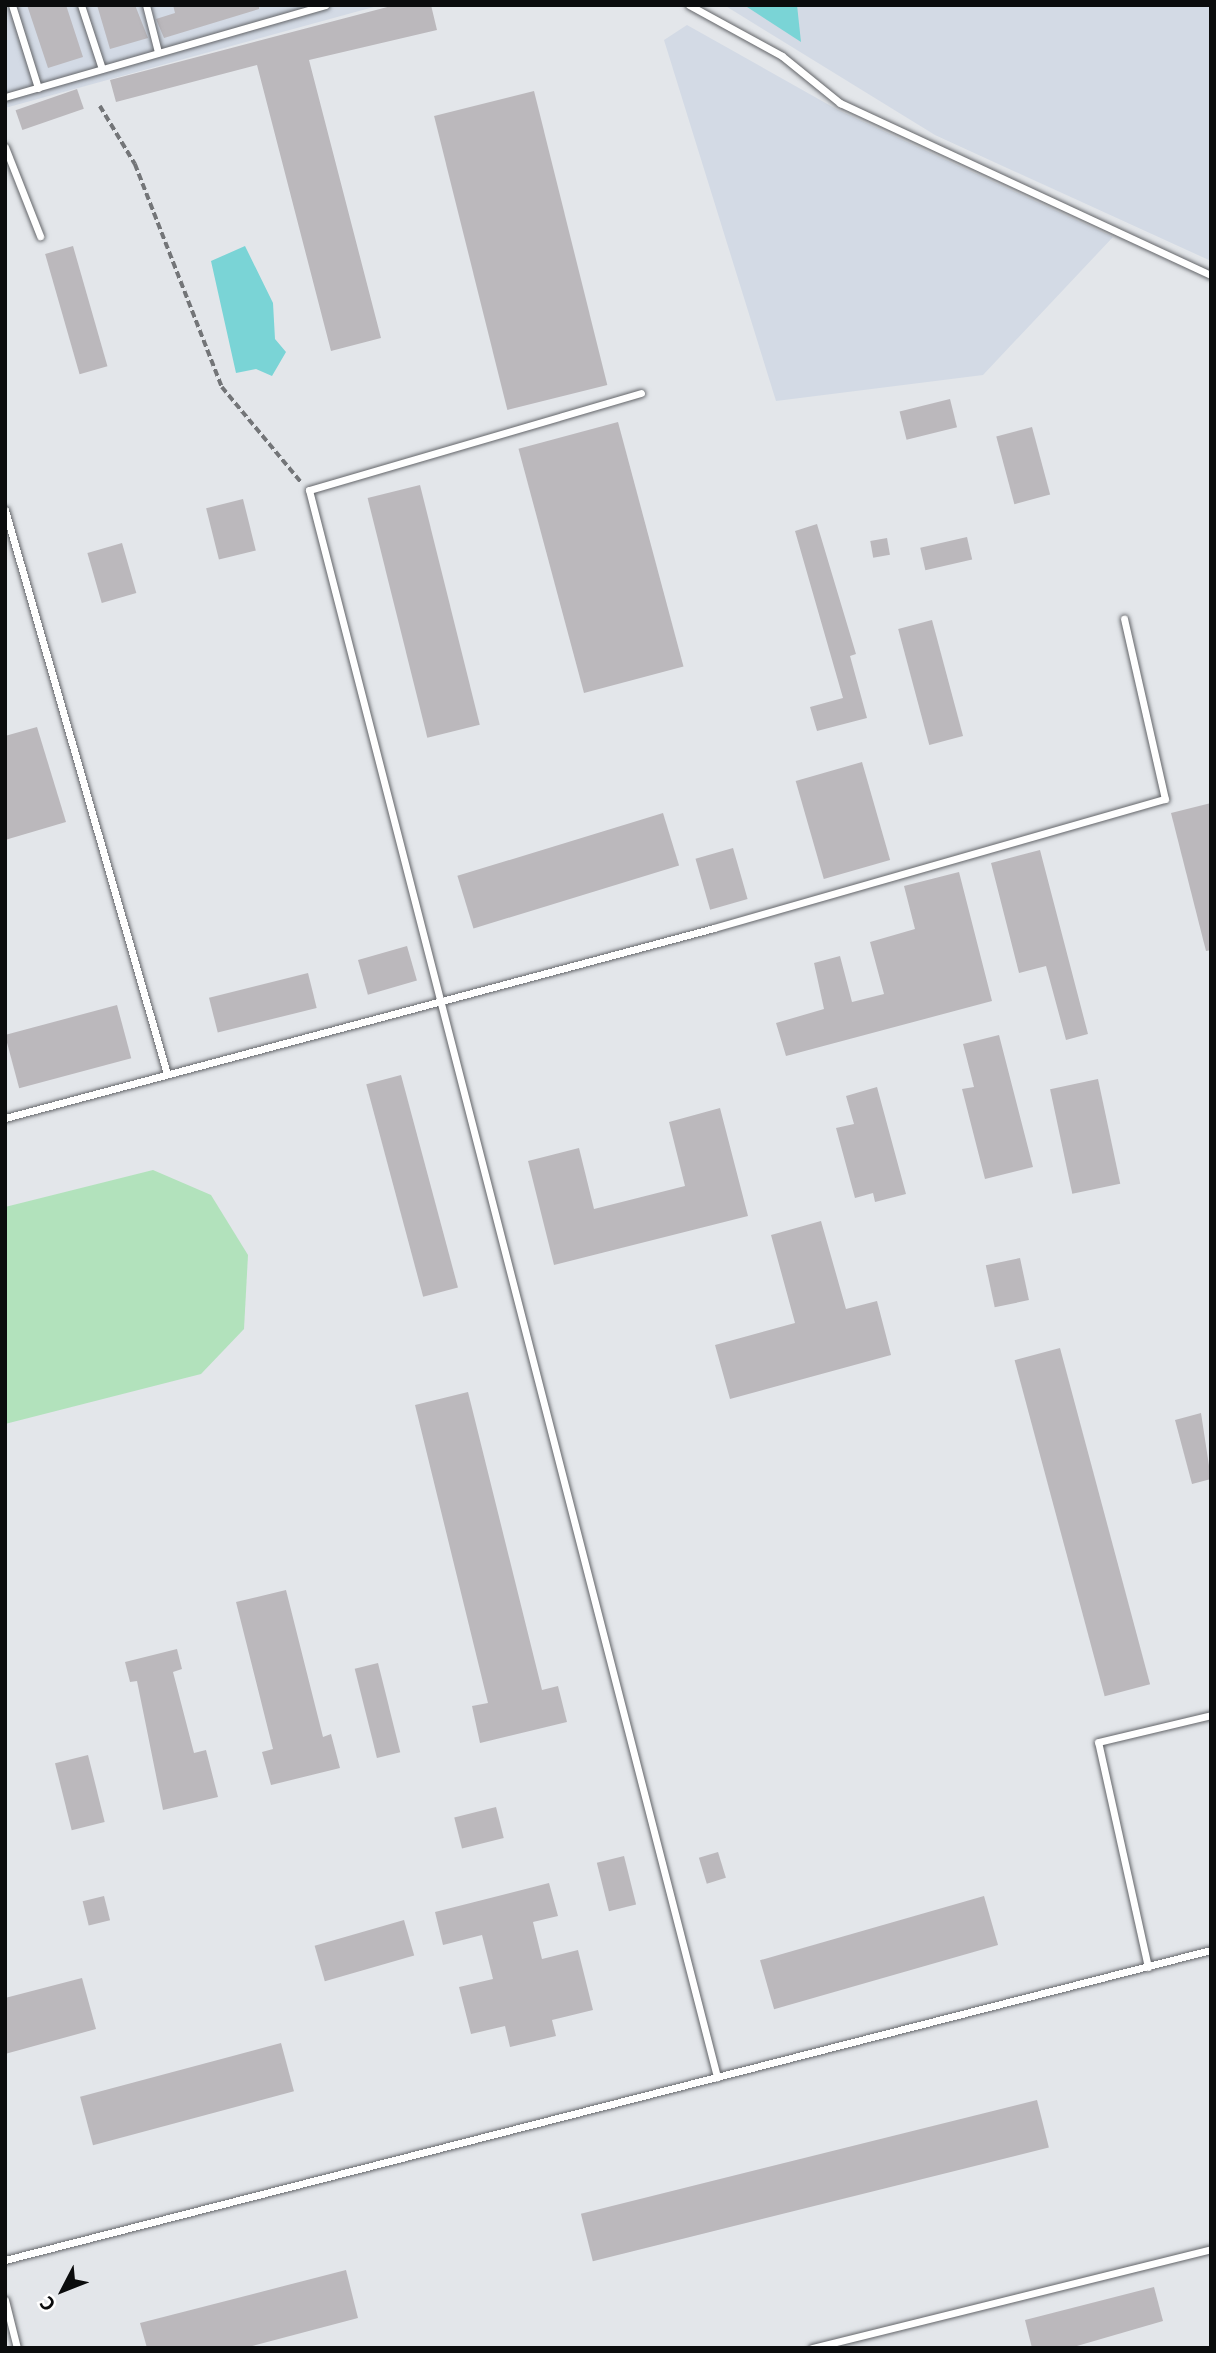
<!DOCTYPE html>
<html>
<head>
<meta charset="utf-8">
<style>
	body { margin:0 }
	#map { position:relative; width:1216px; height:2353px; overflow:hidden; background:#e3e6ea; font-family:"Open Sans",sans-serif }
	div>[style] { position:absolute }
	.built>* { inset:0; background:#d3dae5 }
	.green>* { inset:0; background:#b2e2bc }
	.water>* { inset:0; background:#7ad4d6 }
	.building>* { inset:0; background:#bbb8bc; transform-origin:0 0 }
	.path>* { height:3.5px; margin-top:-1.75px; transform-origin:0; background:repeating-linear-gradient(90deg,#737578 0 7px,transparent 0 10.5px) }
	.roads { filter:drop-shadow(0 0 2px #636569) drop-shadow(0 0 2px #636569) }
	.service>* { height:7px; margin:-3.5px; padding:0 3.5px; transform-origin:3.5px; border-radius:3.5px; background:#fff }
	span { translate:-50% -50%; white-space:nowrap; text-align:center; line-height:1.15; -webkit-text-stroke:5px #fff; paint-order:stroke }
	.frame { position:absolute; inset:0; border:7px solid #0b0c0d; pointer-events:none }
	.north { position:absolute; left:28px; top:2255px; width:70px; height:70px; -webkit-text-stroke:5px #fff; paint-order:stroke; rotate:228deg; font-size:19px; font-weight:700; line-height:28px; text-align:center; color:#0b0c0d }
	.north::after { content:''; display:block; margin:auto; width:24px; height:32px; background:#0b0c0d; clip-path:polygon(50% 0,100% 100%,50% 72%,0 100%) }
</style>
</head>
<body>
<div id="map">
	<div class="built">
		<div style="clip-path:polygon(5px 5px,381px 5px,5px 108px)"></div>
		<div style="clip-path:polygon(724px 5px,1211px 5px,1211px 261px,935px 135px)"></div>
		<div style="clip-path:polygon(687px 25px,838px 110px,1113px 237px,983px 375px,776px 401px,664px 40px)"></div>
	</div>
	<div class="green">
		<div style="clip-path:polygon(153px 1170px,211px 1195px,248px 1255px,244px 1329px,201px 1374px,5px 1424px,5px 1207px)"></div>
	</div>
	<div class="water">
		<div style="clip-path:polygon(744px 5px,797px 5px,801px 42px)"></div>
		<div style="clip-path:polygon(245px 246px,273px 303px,275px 339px,286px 352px,272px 376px,256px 369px,236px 373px,211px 261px)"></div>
	</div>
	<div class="building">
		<div style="clip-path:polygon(27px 5px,66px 5px,83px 57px,48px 68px)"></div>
		<div style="clip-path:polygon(97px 5px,135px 5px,148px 38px,110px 49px)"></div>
		<div style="clip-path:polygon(173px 5px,259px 5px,259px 9px,164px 38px,156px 19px,175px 13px)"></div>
		<div style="clip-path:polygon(395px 5px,431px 5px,437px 30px,309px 60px,381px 338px,331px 351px,257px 65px,116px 102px,110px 80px)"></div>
		<div style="left:77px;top:89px;width:21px;height:65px;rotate:71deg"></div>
		<div style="left:534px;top:91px;width:303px;height:103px;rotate:76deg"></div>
		<div style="left:73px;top:246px;width:125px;height:29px;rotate:74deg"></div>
		<div style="left:950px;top:399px;width:29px;height:52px;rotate:76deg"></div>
		<div style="left:618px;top:422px;width:253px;height:103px;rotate:75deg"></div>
		<div style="left:1032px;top:427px;width:70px;height:37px;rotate:75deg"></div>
		<div style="left:420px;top:485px;width:247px;height:54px;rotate:76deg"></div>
		<div style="left:243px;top:499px;width:53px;height:38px;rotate:76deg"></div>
		<div style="clip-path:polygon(817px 524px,856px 654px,850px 656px,867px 718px,817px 731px,810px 707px,843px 698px,795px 531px)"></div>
		<div style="left:967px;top:537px;width:23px;height:48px;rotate:77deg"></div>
		<div style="left:887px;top:538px;width:17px;height:17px;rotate:80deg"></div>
		<div style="left:122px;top:543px;width:52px;height:36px;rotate:74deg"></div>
		<div style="left:932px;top:620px;width:120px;height:35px;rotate:75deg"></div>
		<div style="clip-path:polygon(37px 727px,66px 822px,5px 840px,5px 736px)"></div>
		<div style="left:862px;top:762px;width:102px;height:69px;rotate:74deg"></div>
		<div style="clip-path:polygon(1211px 803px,1211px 950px,1206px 951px,1171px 813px)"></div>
		<div style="left:663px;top:813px;width:55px;height:215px;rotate:73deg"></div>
		<div style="left:733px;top:848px;width:53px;height:39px;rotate:74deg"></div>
		<div style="clip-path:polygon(1040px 850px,1088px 1034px,1066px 1040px,1046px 966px,1019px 973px,991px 863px)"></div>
		<div style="clip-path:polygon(959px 872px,992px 1001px,786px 1056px,776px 1023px,824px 1009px,814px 963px,840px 956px,852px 1002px,884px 994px,870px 942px,915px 929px,904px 886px)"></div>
		<div style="left:407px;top:946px;width:36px;height:51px;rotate:74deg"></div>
		<div style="left:308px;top:973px;width:36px;height:102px;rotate:76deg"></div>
		<div style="left:117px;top:1005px;width:55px;height:116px;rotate:75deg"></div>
		<div style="clip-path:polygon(999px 1035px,1033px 1167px,985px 1179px,962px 1089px,974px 1087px,963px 1044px)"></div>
		<div style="left:401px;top:1075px;width:220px;height:36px;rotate:75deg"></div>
		<div style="left:1098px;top:1079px;width:107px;height:49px;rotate:78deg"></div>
		<div style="clip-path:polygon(877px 1087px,906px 1194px,875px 1202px,873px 1193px,855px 1198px,836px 1128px,854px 1124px,846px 1096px)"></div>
		<div style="clip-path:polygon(720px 1108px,748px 1216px,554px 1265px,528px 1161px,579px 1148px,594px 1209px,685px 1186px,669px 1122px)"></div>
		<div style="clip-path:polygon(821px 1221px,846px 1309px,877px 1301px,891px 1355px,730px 1399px,715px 1345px,795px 1323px,771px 1235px)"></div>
		<div style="left:1020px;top:1258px;width:43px;height:35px;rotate:78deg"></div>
		<div style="left:1060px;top:1348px;width:348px;height:47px;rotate:75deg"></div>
		<div style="clip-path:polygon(468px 1392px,542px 1690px,558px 1686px,567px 1722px,480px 1743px,472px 1706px,488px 1703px,415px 1405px)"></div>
		<div style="clip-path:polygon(1201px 1413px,1211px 1479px,1192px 1484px,1175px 1420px)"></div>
		<div style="clip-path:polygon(286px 1590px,323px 1737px,331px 1734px,340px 1768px,271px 1785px,262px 1752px,273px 1749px,236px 1602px)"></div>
		<div style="clip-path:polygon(177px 1649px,182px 1669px,173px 1672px,194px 1753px,206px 1750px,218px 1797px,163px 1810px,137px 1681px,130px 1682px,125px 1662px)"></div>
		<div style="left:378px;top:1663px;width:92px;height:24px;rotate:76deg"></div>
		<div style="left:88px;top:1755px;width:69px;height:34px;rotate:76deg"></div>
		<div style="left:496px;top:1807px;width:32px;height:43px;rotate:76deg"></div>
		<div style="left:718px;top:1852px;width:27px;height:20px;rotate:73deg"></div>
		<div style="left:624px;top:1856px;width:50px;height:28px;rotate:76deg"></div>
		<div style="clip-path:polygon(549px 1883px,558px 1916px,533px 1922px,542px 1959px,578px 1950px,593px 2010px,552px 2020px,556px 2036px,510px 2047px,505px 2026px,471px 2034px,459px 1987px,493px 1979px,482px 1935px,443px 1945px,435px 1912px)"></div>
		<div style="left:104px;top:1896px;width:25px;height:22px;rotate:76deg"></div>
		<div style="left:984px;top:1896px;width:51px;height:233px;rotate:74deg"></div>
		<div style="left:404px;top:1920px;width:37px;height:93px;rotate:74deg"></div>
		<div style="clip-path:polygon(82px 1978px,96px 2029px,5px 2054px,5px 1998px)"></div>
		<div style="left:281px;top:2043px;width:50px;height:208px;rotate:75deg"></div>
		<div style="left:1037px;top:2100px;width:49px;height:470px;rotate:76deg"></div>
		<div style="clip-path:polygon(346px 2270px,358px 2318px,245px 2348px,147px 2348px,140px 2323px)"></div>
		<div style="clip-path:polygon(1154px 2287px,1163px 2321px,1070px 2348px,1032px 2348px,1025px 2320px)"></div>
	</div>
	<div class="path">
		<div style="left:100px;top:106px;width:68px;rotate:58.9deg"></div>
		<div style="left:135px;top:164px;width:239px;rotate:68.7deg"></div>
		<div style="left:222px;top:387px;width:124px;rotate:50.3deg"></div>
	</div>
	<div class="roads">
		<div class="service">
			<div style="left:12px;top:5px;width:87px;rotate:72.6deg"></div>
			<div style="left:81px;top:5px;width:67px;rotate:71.8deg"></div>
			<div style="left:146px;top:5px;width:49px;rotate:75.7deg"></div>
			<div style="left:689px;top:5px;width:106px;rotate:28.7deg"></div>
			<div style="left:782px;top:56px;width:75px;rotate:39deg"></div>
			<div style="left:840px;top:103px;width:409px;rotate:24.9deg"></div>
			<div style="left:5px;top:97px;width:333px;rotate:-16deg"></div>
			<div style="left:5px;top:147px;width:96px;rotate:68.5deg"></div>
			<div style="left:641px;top:393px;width:346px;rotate:163.7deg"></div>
			<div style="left:309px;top:490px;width:1639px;rotate:75.58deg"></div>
			<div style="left:5px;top:510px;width:587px;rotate:73.97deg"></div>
			<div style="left:5px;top:1118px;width:734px;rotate:-15deg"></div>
			<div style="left:714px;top:928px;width:469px;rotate:-16deg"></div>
			<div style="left:1165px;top:799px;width:185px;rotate:-102.8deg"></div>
			<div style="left:1148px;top:1967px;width:230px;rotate:-102.5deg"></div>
			<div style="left:1098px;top:1742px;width:116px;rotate:-13.4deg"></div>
			<div style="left:5px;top:2260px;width:1245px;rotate:-14.42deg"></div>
			<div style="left:5px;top:2300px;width:49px;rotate:76deg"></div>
			<div style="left:812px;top:2348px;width:411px;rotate:-13.9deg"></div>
		</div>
	</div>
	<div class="frame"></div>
	<div class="north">С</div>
</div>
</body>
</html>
